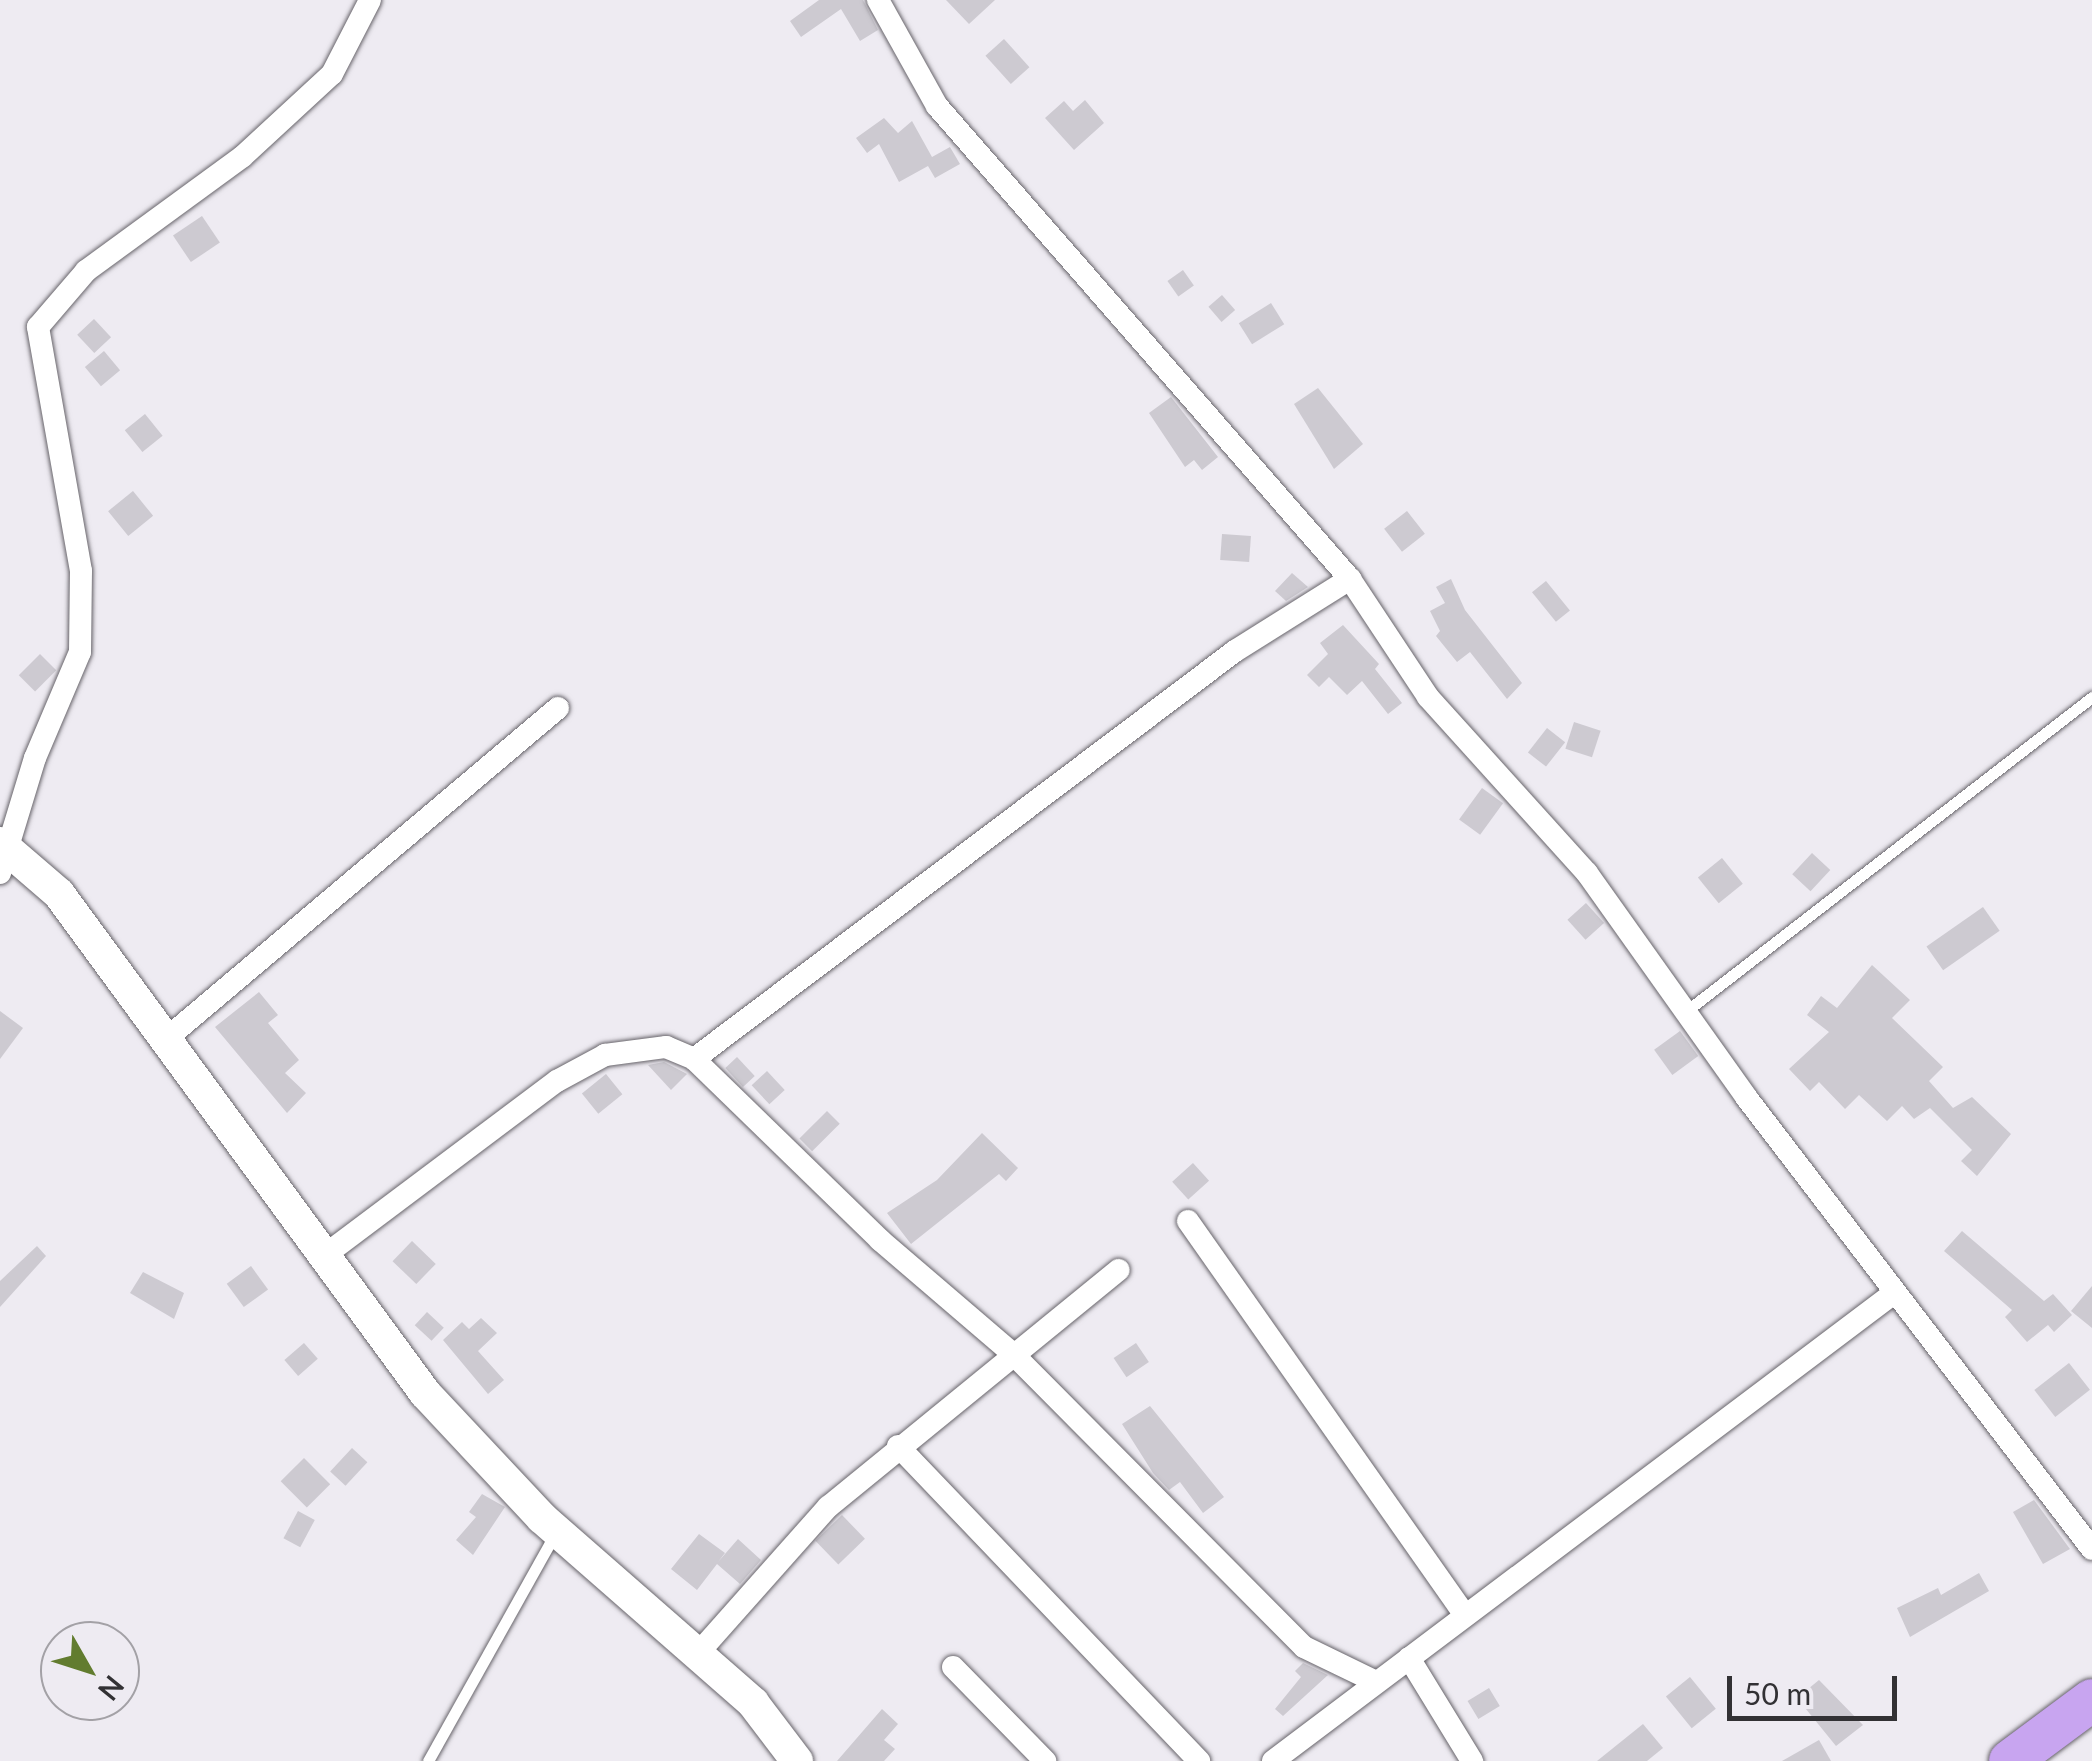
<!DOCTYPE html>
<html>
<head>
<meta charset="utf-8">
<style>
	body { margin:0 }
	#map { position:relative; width:2092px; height:1761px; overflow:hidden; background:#eeebf2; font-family:Lato,sans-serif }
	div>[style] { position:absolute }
	.building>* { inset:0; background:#cdcad1; transform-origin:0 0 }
	.roads { filter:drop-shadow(0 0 2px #67646a) drop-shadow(0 0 2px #67646a) }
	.lane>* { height:11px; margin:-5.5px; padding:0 5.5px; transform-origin:5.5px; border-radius:5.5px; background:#fff }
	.street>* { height:22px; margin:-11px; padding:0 11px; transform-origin:11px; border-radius:11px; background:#fff }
	.secondary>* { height:32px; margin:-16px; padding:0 16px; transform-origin:16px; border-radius:16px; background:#fff }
	.highway>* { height:42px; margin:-21px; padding:0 21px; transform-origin:21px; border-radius:21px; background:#c8a5f0 }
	span { translate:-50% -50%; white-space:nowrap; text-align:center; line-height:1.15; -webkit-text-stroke:8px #eeebf2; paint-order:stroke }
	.north { position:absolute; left:40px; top:1621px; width:100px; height:100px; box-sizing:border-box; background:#eeebf2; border:2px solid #a3a1a6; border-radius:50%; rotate:129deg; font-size:28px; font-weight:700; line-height:40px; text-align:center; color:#323134 }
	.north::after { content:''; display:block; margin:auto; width:35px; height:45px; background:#627c2f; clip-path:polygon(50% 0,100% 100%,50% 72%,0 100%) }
	.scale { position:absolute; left:1727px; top:1676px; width:170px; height:45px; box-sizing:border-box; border:5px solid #323134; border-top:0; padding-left:12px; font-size:30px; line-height:35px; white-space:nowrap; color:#323134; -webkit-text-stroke:8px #eeebf2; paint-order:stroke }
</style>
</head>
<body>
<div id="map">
	<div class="building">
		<div style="clip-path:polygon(819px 0,863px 0,878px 30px,860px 41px,841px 9px,801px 37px,790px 21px)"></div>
		<div style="clip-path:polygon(946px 0,995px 0,969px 24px)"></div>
		<div style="left:1004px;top:39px;width:38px;height:25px;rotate:48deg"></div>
		<div style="clip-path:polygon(1085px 100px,1104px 123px,1074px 150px,1045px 118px,1064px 101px,1073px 111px)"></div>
		<div style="clip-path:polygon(884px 118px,898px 133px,912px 121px,932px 157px,950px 147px,960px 164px,935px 178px,928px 166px,899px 182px,879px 144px,867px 153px,856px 138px)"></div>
		<div style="left:202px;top:216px;width:32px;height:35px;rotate:56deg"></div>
		<div style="left:1183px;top:270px;width:19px;height:19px;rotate:55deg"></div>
		<div style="left:1222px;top:295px;width:20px;height:18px;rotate:49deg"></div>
		<div style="left:1271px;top:303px;width:25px;height:38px;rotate:58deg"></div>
		<div style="left:94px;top:319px;width:25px;height:23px;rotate:47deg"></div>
		<div style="left:104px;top:351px;width:25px;height:25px;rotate:50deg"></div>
		<div style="clip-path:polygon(1318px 388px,1363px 444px,1334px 469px,1294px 404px)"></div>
		<div style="clip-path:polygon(1171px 397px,1218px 457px,1202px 470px,1194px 460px,1185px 467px,1149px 413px)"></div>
		<div style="left:145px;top:414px;width:28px;height:26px;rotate:51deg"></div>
		<div style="left:133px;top:491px;width:32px;height:32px;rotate:51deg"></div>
		<div style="left:1407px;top:511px;width:29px;height:29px;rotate:52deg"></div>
		<div style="left:1222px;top:534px;width:29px;height:26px;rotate:4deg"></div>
		<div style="clip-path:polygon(1292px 573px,1308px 587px,1286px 601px,1275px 591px)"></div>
		<div style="clip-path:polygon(1451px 579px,1465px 610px,1522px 683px,1507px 699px,1470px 652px,1457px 662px,1436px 636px,1440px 631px,1430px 611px,1445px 603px,1436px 587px)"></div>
		<div style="left:1546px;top:581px;width:38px;height:18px;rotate:51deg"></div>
		<div style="clip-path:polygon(1343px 625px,1379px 664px,1375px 669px,1402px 703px,1388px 714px,1362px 681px,1347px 695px,1329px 677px,1319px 687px,1307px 675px,1328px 654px,1320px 643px)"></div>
		<div style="left:40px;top:654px;width:23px;height:30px;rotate:45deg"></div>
		<div style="left:1574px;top:722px;width:28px;height:28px;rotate:18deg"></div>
		<div style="left:1547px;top:728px;width:23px;height:31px;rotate:38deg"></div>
		<div style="left:1482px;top:788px;width:26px;height:39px;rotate:36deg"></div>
		<div style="left:1812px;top:853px;width:25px;height:29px;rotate:43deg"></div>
		<div style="left:1722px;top:858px;width:33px;height:31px;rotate:51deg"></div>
		<div style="left:1586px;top:903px;width:27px;height:25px;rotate:48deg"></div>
		<div style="left:1983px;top:907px;width:29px;height:69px;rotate:55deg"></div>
		<div style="clip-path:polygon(1872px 965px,1910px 1000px,1892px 1018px,1943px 1067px,1929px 1081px,1953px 1108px,1972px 1097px,2011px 1134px,1977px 1176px,1961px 1161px,1972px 1150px,1930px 1108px,1914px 1119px,1902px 1106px,1887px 1121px,1859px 1095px,1845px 1109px,1819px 1082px,1810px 1091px,1789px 1069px,1829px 1032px,1807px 1015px,1821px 996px,1837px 1008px)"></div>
		<div style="clip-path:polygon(259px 992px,278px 1015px,268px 1023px,299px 1060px,285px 1073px,306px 1093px,287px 1113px,215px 1027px)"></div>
		<div style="clip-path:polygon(0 1011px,23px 1028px,0 1059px)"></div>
		<div style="left:1680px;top:1031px;width:31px;height:32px;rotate:54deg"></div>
		<div style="left:737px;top:1057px;width:26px;height:16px;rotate:47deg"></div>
		<div style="clip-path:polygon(664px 1062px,687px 1074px,671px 1090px,648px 1065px)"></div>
		<div style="left:767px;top:1071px;width:26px;height:21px;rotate:47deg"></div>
		<div style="left:606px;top:1074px;width:26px;height:31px;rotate:51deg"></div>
		<div style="left:827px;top:1111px;width:18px;height:39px;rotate:45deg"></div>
		<div style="clip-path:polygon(982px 1133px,1018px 1168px,1006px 1181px,999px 1174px,911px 1244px,887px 1213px,937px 1180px)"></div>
		<div style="left:1193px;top:1163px;width:24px;height:28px;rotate:48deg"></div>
		<div style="clip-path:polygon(1962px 1231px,2044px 1301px,2053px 1294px,2072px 1315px,2054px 1332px,2048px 1325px,2027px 1342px,2005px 1317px,2012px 1310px,1944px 1251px)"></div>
		<div style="left:412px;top:1241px;width:33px;height:28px;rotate:44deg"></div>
		<div style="clip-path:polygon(37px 1246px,46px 1256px,0 1307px,0 1281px)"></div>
		<div style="left:251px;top:1266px;width:29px;height:30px;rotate:54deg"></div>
		<div style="clip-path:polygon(143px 1272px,184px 1293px,174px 1319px,130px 1293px)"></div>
		<div style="clip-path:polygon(2092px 1286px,2092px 1328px,2071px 1311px)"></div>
		<div style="left:427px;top:1312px;width:23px;height:18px;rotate:43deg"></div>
		<div style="clip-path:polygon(481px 1318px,497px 1333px,478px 1351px,504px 1380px,488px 1394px,443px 1340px,462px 1322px,469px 1329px)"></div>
		<div style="left:304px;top:1343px;width:21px;height:26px;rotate:49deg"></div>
		<div style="left:1136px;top:1343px;width:23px;height:27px;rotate:56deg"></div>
		<div style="left:2069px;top:1363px;width:34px;height:44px;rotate:52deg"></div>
		<div style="clip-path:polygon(1150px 1406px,1224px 1497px,1203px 1513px,1180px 1482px,1169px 1490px,1153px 1473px,1122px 1424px)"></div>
		<div style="left:352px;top:1448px;width:21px;height:32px;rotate:43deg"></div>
		<div style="left:304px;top:1458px;width:37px;height:33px;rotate:45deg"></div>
		<div style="clip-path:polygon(482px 1494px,505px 1507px,473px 1555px,456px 1540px,476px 1517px,469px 1512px)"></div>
		<div style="clip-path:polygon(2034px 1500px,2070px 1549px,2043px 1564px,2013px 1512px)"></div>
		<div style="left:298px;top:1511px;width:19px;height:31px;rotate:28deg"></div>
		<div style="left:842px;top:1515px;width:33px;height:37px;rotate:46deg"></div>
		<div style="clip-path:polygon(699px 1534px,725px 1553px,718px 1562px,738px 1539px,761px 1560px,740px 1584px,717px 1564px,697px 1590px,671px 1569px)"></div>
		<div style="clip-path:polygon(1979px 1573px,1989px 1591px,1910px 1637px,1897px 1608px,1938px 1588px,1941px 1595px)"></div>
		<div style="clip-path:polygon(1303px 1663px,1328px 1675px,1283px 1716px,1275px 1709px,1301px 1677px,1295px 1671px)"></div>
		<div style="left:1690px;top:1677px;width:41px;height:31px;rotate:51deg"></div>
		<div style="clip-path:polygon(1819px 1680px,1863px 1725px,1836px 1746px,1797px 1698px)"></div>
		<div style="left:1489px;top:1688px;width:21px;height:25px;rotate:59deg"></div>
		<div style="clip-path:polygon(882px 1709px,898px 1724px,884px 1740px,895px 1749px,884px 1761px,837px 1761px)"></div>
		<div style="clip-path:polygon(1643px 1724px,1663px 1748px,1647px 1761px,1597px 1761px)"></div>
		<div style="clip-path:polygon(1819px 1740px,1831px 1761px,1782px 1761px)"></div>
	</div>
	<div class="roads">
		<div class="lane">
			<div style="left:1685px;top:1012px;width:515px;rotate:-37.74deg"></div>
			<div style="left:428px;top:1761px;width:260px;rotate:-60.8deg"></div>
		</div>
		<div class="street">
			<div style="left:878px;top:0;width:121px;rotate:60.9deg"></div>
			<div style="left:937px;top:106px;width:628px;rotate:48.87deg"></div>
			<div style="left:1350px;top:579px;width:141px;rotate:56.5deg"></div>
			<div style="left:1428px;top:697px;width:237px;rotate:47.9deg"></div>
			<div style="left:1587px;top:873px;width:275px;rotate:54.6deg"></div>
			<div style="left:1746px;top:1097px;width:569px;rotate:52.57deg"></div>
			<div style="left:0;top:873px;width:120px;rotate:-73.1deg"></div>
			<div style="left:35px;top:758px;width:115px;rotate:-67deg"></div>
			<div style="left:80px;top:652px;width:81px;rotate:-89.3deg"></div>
			<div style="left:81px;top:571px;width:248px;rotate:-100deg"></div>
			<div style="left:38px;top:327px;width:74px;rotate:-49.4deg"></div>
			<div style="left:86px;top:271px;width:193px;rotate:-36.2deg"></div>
			<div style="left:242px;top:157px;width:122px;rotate:-42.7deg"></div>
			<div style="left:332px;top:74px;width:83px;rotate:-62.8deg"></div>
			<div style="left:166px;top:1039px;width:513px;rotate:-40.18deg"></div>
			<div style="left:694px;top:1059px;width:678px;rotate:-37.02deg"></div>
			<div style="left:1235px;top:651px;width:136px;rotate:-32.1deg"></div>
			<div style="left:1188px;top:1221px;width:482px;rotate:54.9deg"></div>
			<div style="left:325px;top:1255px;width:290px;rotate:-36.9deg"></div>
			<div style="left:557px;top:1081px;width:55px;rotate:-28.4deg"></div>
			<div style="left:605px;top:1055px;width:62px;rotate:-7.5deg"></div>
			<div style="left:666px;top:1047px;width:30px;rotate:23deg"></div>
			<div style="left:694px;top:1059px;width:260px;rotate:44.2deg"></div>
			<div style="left:880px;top:1240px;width:174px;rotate:40.6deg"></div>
			<div style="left:1012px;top:1353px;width:414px;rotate:45.2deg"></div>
			<div style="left:1304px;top:1647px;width:80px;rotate:25.9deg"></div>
			<div style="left:898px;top:1446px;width:436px;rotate:46.3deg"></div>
			<div style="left:700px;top:1651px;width:193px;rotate:-48.4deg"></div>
			<div style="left:828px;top:1507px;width:375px;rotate:-39.2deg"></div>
			<div style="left:1409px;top:1658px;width:121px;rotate:58.5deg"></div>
			<div style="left:953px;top:1667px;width:132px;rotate:45.6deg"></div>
			<div style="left:1273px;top:1761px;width:778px;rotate:-37deg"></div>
		</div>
		<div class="secondary">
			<div style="left:0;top:843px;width:78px;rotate:40.8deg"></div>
			<div style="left:59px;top:894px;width:619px;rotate:53.74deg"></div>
			<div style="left:425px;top:1393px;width:171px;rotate:46.9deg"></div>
			<div style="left:542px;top:1518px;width:281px;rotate:41.2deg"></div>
			<div style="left:753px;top:1703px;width:73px;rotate:52.8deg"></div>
		</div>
		<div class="highway">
			<div style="left:2010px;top:1761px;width:102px;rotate:-36.6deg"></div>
		</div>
	</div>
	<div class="north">N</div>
	<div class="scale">50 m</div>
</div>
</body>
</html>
